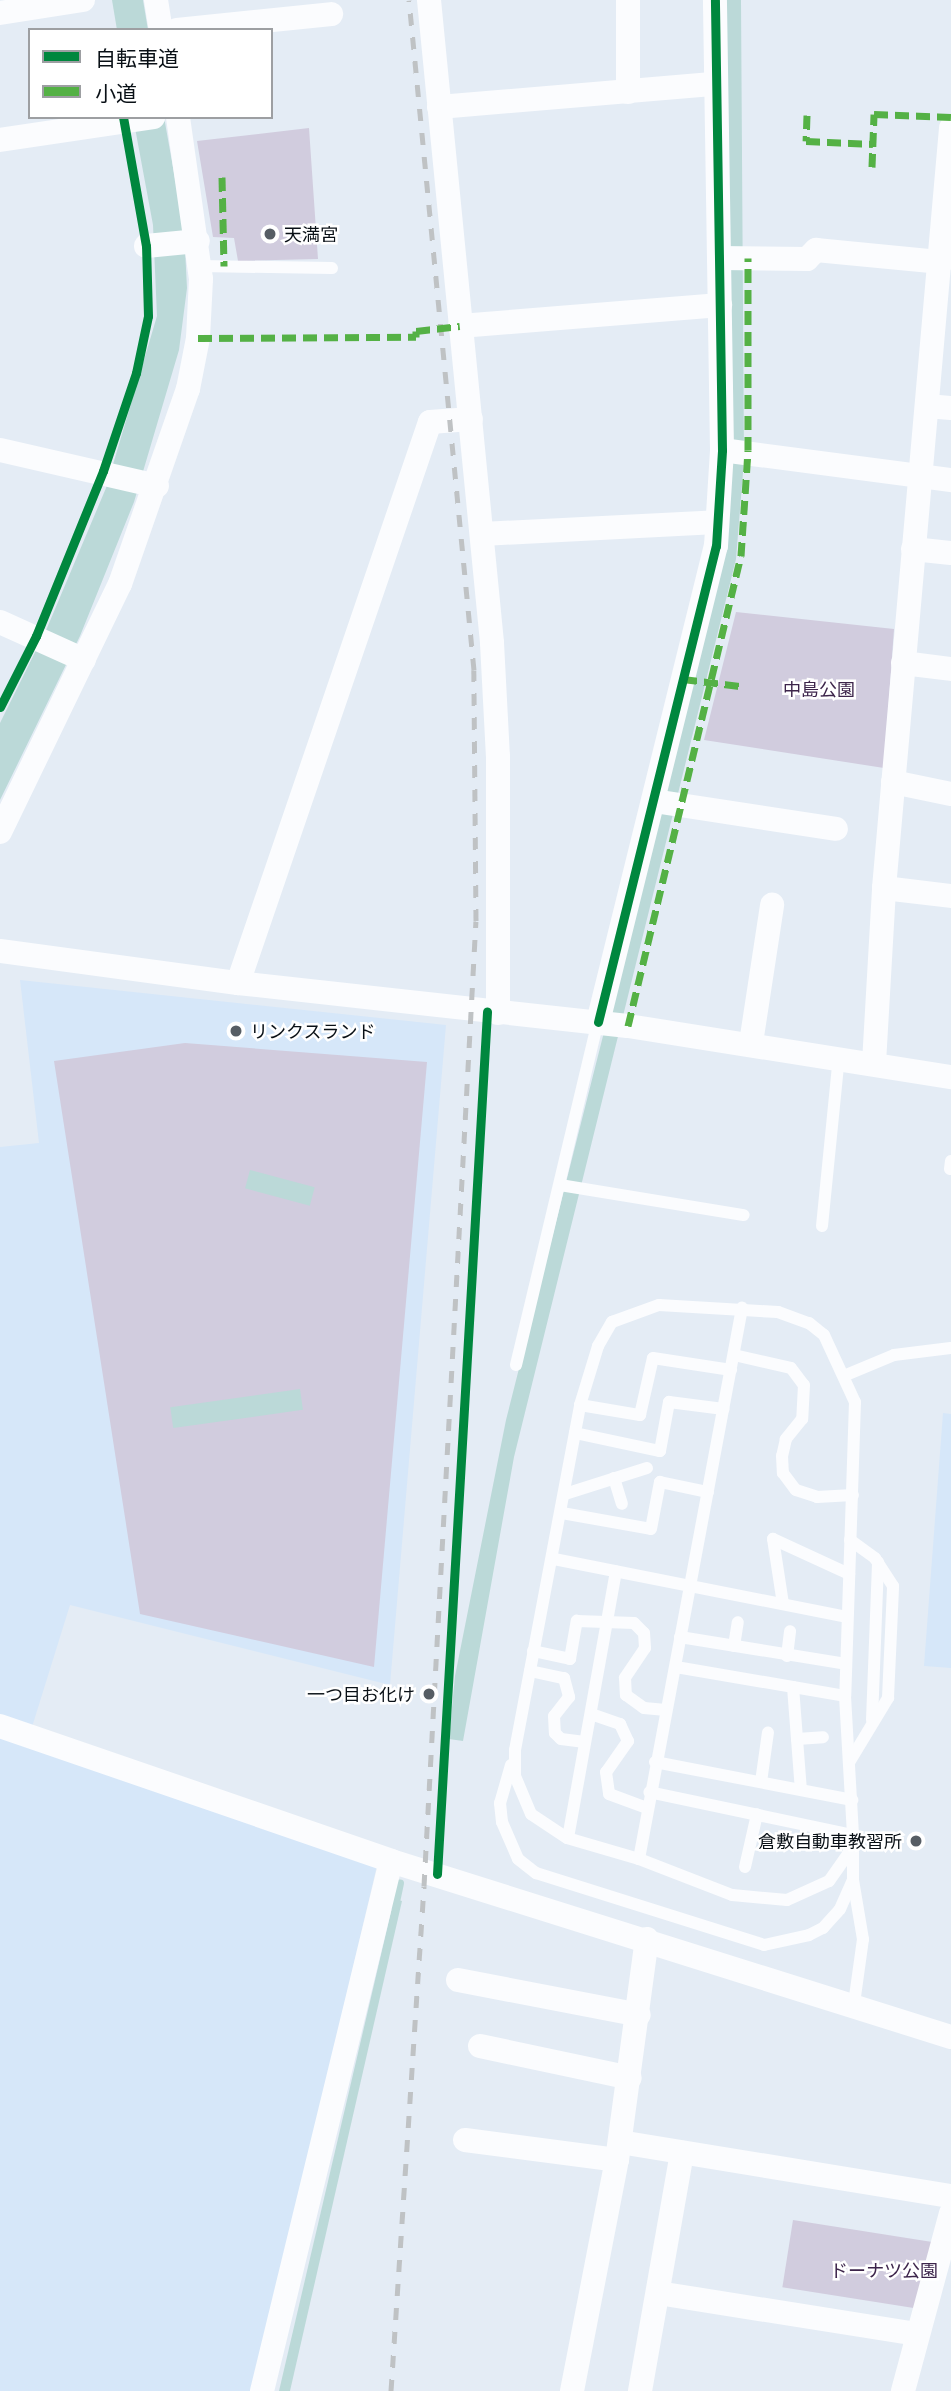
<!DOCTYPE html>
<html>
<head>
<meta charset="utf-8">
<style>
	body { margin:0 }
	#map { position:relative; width:951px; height:2391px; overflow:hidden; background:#e4ecf5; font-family:Barlow,"Noto Sans JP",sans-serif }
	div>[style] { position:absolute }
	.built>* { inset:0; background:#d6e7f9 }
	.green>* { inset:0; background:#d1ccde; transform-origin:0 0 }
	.water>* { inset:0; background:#bbd9d8; transform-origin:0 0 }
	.stream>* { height:8px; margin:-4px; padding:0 4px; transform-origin:4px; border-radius:4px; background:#bbd9d8 }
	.lane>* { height:12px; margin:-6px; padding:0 6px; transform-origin:6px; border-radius:6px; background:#fbfcfe }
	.street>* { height:24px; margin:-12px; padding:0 12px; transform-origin:12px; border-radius:12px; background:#fbfcfe }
	.rail>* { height:5px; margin-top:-2.5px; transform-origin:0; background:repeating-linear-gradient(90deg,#bfc2c4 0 12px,transparent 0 24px) }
	.quiet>* { height:7px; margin-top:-3.5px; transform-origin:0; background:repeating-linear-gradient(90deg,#54b145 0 14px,transparent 0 21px) }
	.cycleway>* { height:9px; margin:-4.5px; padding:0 4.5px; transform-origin:4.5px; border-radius:4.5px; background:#00873e }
	.dots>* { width:19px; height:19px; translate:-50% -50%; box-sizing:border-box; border:4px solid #fff; border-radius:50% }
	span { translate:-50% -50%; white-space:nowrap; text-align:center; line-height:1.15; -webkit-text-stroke:5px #fff; paint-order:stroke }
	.poi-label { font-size:18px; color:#091016 }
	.left { translate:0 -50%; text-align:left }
	.right { translate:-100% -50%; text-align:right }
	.park-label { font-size:18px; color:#3d254b }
	.legend { position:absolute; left:28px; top:28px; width:245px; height:91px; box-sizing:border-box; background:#fff; border:2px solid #9d9fa2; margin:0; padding:9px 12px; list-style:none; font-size:21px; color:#091016 }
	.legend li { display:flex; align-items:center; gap:14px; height:35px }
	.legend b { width:35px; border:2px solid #9d9fa2 }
</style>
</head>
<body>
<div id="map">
	<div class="built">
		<div style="clip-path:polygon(20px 980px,446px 1025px,390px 1685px,70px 1605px,32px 1727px,0 1717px,0 1147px,39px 1143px)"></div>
		<div style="clip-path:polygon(943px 1413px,951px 1414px,951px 1668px,924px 1666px)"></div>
		<div style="clip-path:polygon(0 1733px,378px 1861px,253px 2391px,0 2391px)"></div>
	</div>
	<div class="green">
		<div style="clip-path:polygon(309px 128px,318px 259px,238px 261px,234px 238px,213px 237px,197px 141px)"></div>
		<div style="clip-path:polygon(736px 612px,894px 629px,884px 768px,704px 740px)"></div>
		<div style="clip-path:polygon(185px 1043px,427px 1062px,374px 1667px,140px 1614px,54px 1061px)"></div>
		<div style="left:793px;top:2220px;width:149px;height:68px;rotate:9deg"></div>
	</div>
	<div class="water">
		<div style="clip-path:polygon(112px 0,143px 0,148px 30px,117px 30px)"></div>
		<div style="clip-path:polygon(726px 0,741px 0,744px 460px,736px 559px,514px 1457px,463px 1741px,449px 1739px,455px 1676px,506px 1420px,724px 557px)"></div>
		<div style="clip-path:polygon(133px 117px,164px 117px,184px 229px,187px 288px,179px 350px,134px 502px,80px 636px,0 800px,0 723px,47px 628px,106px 488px,157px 316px,153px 225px)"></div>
		<div style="left:250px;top:1170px;width:67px;height:19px;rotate:15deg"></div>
		<div style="left:300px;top:1389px;width:21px;height:131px;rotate:82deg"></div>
		<div style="clip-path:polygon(394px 1899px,402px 1901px,290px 2391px,279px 2391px)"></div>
	</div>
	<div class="stream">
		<div style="left:395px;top:1907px;width:24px;rotate:-78deg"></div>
	</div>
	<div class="lane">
		<div style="left:200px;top:266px;width:132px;rotate:0.9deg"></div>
		<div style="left:950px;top:1169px;width:8px;rotate:-83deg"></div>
		<div style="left:560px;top:1185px;width:186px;rotate:9.3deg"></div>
		<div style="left:822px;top:1226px;width:170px;rotate:-84.3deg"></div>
		<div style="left:659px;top:1305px;width:119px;rotate:3.4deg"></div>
		<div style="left:778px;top:1312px;width:33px;rotate:20deg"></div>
		<div style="left:809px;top:1323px;width:19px;rotate:39deg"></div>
		<div style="left:824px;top:1335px;width:74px;rotate:65.2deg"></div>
		<div style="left:855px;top:1402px;width:294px;rotate:91.9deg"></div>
		<div style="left:845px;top:1696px;width:139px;rotate:86.7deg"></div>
		<div style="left:853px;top:1835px;width:20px;rotate:105deg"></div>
		<div style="left:848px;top:1854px;width:33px;rotate:125deg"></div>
		<div style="left:829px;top:1881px;width:46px;rotate:155.7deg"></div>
		<div style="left:787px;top:1900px;width:55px;rotate:-174.8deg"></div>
		<div style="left:732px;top:1895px;width:100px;rotate:-158.8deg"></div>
		<div style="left:639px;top:1859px;width:75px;rotate:-163.7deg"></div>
		<div style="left:567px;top:1838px;width:43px;rotate:-146.3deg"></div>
		<div style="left:531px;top:1814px;width:41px;rotate:-112.8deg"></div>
		<div style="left:515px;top:1776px;width:26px;rotate:-90deg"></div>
		<div style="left:515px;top:1750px;width:351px;rotate:-79.3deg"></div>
		<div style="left:580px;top:1405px;width:62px;rotate:-73deg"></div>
		<div style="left:598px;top:1346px;width:28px;rotate:-60deg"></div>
		<div style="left:612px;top:1322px;width:50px;rotate:-19.9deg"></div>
		<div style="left:734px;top:1355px;width:58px;rotate:12.8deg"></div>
		<div style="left:791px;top:1368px;width:21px;rotate:53deg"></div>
		<div style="left:804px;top:1385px;width:34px;rotate:93deg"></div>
		<div style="left:802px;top:1419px;width:26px;rotate:129deg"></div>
		<div style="left:786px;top:1439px;width:17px;rotate:103deg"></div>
		<div style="left:782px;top:1456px;width:17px;rotate:87deg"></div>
		<div style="left:783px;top:1473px;width:21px;rotate:53deg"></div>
		<div style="left:796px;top:1490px;width:22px;rotate:18deg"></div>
		<div style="left:817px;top:1497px;width:36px;rotate:-3deg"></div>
		<div style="left:516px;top:1365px;width:353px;rotate:-76.6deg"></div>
		<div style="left:846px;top:1375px;width:52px;rotate:-22.6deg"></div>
		<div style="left:894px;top:1355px;width:57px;rotate:-7deg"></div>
		<div style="left:580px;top:1405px;width:61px;rotate:9.5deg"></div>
		<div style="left:640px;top:1415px;width:58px;rotate:-77.2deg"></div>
		<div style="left:653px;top:1358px;width:79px;rotate:8.7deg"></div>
		<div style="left:575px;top:1433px;width:87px;rotate:12deg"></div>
		<div style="left:660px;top:1451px;width:50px;rotate:-79.6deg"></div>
		<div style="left:669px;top:1402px;width:55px;rotate:7.3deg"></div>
		<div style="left:614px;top:1478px;width:27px;rotate:73deg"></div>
		<div style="left:565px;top:1494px;width:86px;rotate:-17.6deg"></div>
		<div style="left:562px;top:1513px;width:90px;rotate:10.2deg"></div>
		<div style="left:651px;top:1529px;width:48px;rotate:-79.2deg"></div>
		<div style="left:660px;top:1482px;width:49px;rotate:11.8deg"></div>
		<div style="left:554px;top:1559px;width:298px;rotate:11.2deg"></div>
		<div style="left:783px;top:1604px;width:66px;rotate:-98.7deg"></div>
		<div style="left:773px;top:1539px;width:84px;rotate:24.7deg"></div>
		<div style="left:680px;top:1637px;width:168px;rotate:9.2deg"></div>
		<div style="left:734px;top:1646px;width:24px;rotate:-81deg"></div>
		<div style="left:533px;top:1651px;width:38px;rotate:12deg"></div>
		<div style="left:570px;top:1659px;width:39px;rotate:-80deg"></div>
		<div style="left:577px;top:1621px;width:57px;rotate:2deg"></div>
		<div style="left:634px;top:1623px;width:14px;rotate:45deg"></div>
		<div style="left:644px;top:1633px;width:15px;rotate:86deg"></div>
		<div style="left:645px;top:1648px;width:36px;rotate:124deg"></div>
		<div style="left:625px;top:1678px;width:17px;rotate:87deg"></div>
		<div style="left:626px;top:1695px;width:22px;rotate:36deg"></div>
		<div style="left:644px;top:1708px;width:22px;rotate:5deg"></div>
		<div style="left:787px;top:1656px;width:25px;rotate:-83deg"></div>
		<div style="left:676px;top:1667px;width:171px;rotate:9.7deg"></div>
		<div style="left:530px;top:1671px;width:35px;rotate:12deg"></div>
		<div style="left:564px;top:1678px;width:20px;rotate:75deg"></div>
		<div style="left:569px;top:1697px;width:24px;rotate:128deg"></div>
		<div style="left:554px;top:1716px;width:17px;rotate:87deg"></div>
		<div style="left:555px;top:1733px;width:8px;rotate:45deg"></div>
		<div style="left:561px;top:1739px;width:24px;rotate:7deg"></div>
		<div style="left:793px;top:1687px;width:103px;rotate:85.6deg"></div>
		<div style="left:591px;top:1714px;width:31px;rotate:19deg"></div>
		<div style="left:620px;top:1724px;width:19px;rotate:65deg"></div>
		<div style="left:628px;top:1741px;width:38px;rotate:125deg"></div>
		<div style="left:606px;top:1772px;width:22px;rotate:82deg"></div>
		<div style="left:609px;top:1794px;width:40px;rotate:20.2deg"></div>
		<div style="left:872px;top:1720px;width:158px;rotate:-87.8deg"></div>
		<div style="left:797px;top:1739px;width:26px;rotate:-4deg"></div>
		<div style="left:850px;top:1761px;width:74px;rotate:-58.9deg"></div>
		<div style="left:888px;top:1698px;width:112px;rotate:-87.4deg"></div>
		<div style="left:893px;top:1586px;width:33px;rotate:-123deg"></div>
		<div style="left:875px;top:1558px;width:31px;rotate:-144deg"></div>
		<div style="left:655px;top:1762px;width:201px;rotate:10.9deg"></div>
		<div style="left:511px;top:1765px;width:40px;rotate:106deg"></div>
		<div style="left:500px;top:1803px;width:19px;rotate:84deg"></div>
		<div style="left:502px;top:1822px;width:40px;rotate:66.6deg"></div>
		<div style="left:518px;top:1859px;width:23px;rotate:38deg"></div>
		<div style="left:536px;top:1873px;width:239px;rotate:17.5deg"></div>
		<div style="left:764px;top:1945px;width:46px;rotate:-12.5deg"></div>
		<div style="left:809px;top:1935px;width:16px;rotate:-27deg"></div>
		<div style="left:823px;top:1928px;width:25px;rotate:-48deg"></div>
		<div style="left:840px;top:1909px;width:32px;rotate:-66deg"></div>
		<div style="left:853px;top:1880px;width:45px;rotate:-90deg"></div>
		<div style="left:853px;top:1835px;width:208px;rotate:-168.1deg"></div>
		<div style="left:761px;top:1782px;width:50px;rotate:-82deg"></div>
		<div style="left:568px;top:1838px;width:271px;rotate:-79.8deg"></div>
		<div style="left:639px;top:1859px;width:561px;rotate:-79.41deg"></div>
		<div style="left:745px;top:1867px;width:54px;rotate:-77.2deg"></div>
		<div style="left:853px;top:1880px;width:60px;rotate:80.4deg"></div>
		<div style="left:863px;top:1939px;width:66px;rotate:97.9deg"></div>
	</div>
	<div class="street">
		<div style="left:156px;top:0;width:30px;rotate:81deg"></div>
		<div style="left:429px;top:0;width:646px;rotate:84.4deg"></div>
		<div style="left:492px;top:643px;width:113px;rotate:87deg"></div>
		<div style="left:498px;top:756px;width:257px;rotate:90deg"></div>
		<div style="left:0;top:13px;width:84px;rotate:-8.9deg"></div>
		<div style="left:177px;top:30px;width:155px;rotate:-5.9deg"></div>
		<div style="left:628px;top:92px;width:92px;rotate:-90deg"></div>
		<div style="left:439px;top:107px;width:277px;rotate:-4.8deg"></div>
		<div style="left:0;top:140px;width:155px;rotate:-8.5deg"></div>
		<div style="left:146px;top:246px;width:52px;rotate:-5.5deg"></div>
		<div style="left:719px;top:258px;width:88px;rotate:0.7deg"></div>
		<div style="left:807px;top:259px;width:13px;rotate:-45deg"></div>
		<div style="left:816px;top:250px;width:126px;rotate:5.5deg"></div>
		<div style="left:460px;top:326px;width:261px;rotate:-4.6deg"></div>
		<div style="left:927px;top:406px;width:24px;rotate:5deg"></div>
		<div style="left:0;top:450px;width:161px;rotate:12.9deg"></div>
		<div style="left:722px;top:450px;width:231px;rotate:7.5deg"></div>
		<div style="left:482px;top:534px;width:235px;rotate:-2.9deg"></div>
		<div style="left:913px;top:549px;width:38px;rotate:6deg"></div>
		<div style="left:0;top:622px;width:92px;rotate:24.3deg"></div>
		<div style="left:903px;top:663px;width:48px;rotate:7.1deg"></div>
		<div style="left:893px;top:782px;width:59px;rotate:11.7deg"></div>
		<div style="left:654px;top:801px;width:184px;rotate:8.7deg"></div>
		<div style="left:0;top:832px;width:276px;rotate:-64.2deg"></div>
		<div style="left:120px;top:584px;width:207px;rotate:-70.8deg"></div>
		<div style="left:188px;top:389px;width:52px;rotate:-78.9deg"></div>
		<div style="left:198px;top:338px;width:59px;rotate:-87.1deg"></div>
		<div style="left:201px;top:279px;width:164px;rotate:-98.1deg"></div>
		<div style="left:884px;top:888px;width:67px;rotate:6.8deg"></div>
		<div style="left:0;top:951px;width:240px;rotate:7.7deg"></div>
		<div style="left:238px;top:983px;width:392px;rotate:6.3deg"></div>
		<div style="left:628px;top:1026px;width:327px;rotate:9deg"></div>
		<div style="left:238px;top:983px;width:593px;rotate:-71.11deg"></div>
		<div style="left:430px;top:422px;width:41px;rotate:-4.2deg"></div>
		<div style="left:598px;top:1022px;width:490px;rotate:-76.1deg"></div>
		<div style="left:716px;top:546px;width:96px;rotate:-86.4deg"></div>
		<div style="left:722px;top:450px;width:450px;rotate:-90.9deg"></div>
		<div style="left:751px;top:1043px;width:140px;rotate:-81.3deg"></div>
		<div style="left:874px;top:1063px;width:175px;rotate:-86.7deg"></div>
		<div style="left:884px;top:888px;width:763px;rotate:-84.96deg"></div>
		<div style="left:0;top:1726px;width:414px;rotate:19deg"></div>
		<div style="left:391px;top:1861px;width:587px;rotate:17.45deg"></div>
		<div style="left:458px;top:1980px;width:184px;rotate:10.9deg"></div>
		<div style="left:480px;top:2046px;width:153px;rotate:12deg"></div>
		<div style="left:465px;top:2140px;width:153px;rotate:7.5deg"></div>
		<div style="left:620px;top:2142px;width:335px;rotate:9.3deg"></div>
		<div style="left:658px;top:2293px;width:262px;rotate:9deg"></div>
		<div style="left:262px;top:2391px;width:545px;rotate:-76.32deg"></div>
		<div style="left:572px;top:2391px;width:235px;rotate:-79deg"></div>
		<div style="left:617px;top:2160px;width:223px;rotate:-82.3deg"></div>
		<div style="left:640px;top:2391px;width:242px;rotate:-80deg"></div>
		<div style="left:903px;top:2391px;width:184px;rotate:-74.9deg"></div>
	</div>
	<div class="rail">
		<div style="left:391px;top:2391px;width:506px;rotate:-86.26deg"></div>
		<div style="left:424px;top:1886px;width:966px;rotate:-86.92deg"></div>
		<div style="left:476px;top:921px;width:251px;rotate:-90.5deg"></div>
		<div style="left:474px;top:670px;width:673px;rotate:-95.54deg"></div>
	</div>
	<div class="quiet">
		<div style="left:807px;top:115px;width:26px;rotate:92deg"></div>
		<div style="left:806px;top:141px;width:67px;rotate:2.6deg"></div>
		<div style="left:872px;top:167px;width:53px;rotate:-87.8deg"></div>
		<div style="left:874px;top:114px;width:77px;rotate:2.2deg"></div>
		<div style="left:222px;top:177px;width:89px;rotate:88.7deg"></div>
		<div style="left:198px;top:338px;width:218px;rotate:-0.3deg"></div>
		<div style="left:416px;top:337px;width:6px;rotate:-90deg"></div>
		<div style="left:416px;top:331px;width:44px;rotate:-6.5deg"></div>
		<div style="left:683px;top:679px;width:57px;rotate:7deg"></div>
		<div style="left:628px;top:1026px;width:483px;rotate:-76.5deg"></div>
		<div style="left:741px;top:556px;width:106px;rotate:-86.2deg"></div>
		<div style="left:748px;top:450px;width:192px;rotate:-90deg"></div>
	</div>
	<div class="cycleway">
		<div style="left:0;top:707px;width:80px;rotate:-63.1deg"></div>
		<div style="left:36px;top:636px;width:178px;rotate:-67.9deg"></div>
		<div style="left:103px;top:471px;width:103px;rotate:-71.4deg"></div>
		<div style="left:136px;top:373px;width:58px;rotate:-78.1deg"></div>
		<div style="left:148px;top:316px;width:70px;rotate:-91.6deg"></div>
		<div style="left:146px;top:246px;width:131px;rotate:-100.1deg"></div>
		<div style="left:598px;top:1022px;width:490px;rotate:-76.1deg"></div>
		<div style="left:716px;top:546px;width:96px;rotate:-86.4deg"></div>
		<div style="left:722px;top:450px;width:450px;rotate:-90.9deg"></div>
		<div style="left:437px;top:1874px;width:864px;rotate:-86.68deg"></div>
	</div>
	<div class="dots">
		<div style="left:270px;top:234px;background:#565d64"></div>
		<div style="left:236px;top:1031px;background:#565d64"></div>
		<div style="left:429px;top:1694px;background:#565d64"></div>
		<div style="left:916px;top:1841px;background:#565d64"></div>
	</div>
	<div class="poi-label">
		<span class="left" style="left:284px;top:234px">天満宮</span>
		<span class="left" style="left:250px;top:1031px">リンクスランド</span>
		<span class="right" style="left:415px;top:1694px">一つ目お化け</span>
		<span class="right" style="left:902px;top:1841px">倉敷自動車教習所</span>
	</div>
	<div class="park-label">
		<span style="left:819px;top:689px">中島公園</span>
		<span style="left:884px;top:2270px">ドーナツ公園</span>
	</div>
	<ul class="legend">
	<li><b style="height:9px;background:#00873e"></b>自転車道</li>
	<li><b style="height:9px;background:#54b145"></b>小道</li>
	</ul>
</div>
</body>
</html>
